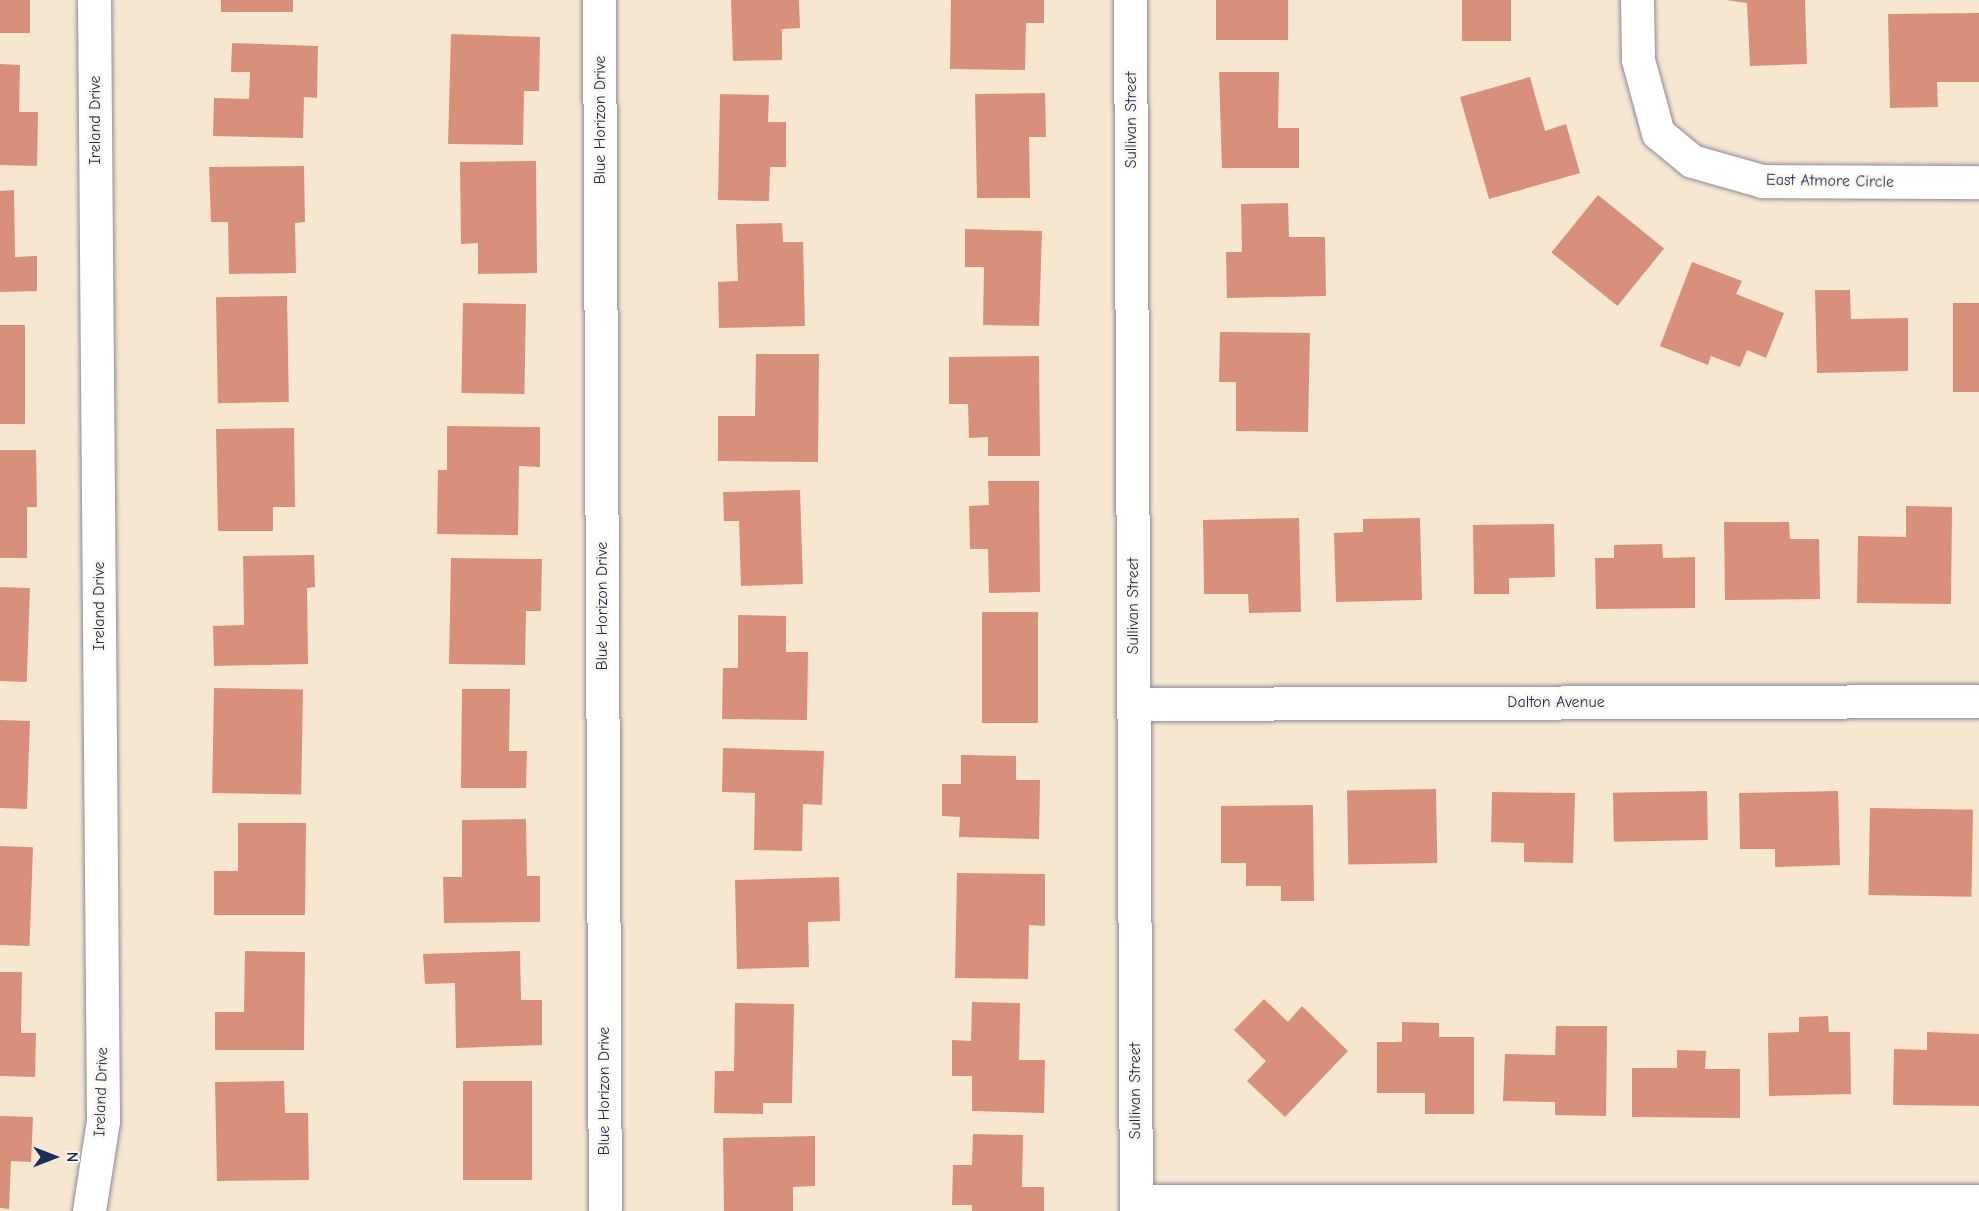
<!DOCTYPE html>
<html>
<head>
<meta charset="utf-8">
<style>
	body { margin:0 }
	#map { position:relative; width:1979px; height:1211px; overflow:hidden; background:#f7e7d1; font-family:"Comic Neue",sans-serif }
	div>[style] { position:absolute }
	.building>* { inset:0; background:#d8907b; transform-origin:0 0 }
	.roads { filter:drop-shadow(0 0 2px #898b98) drop-shadow(0 0 2px #898b98) }
	.minor>* { height:33px; margin:-16.5px; padding:0 16.5px; transform-origin:16.5px; border-radius:16.5px; background:#fff }
	span { translate:-50% -50%; white-space:nowrap; text-align:center; line-height:1.15; -webkit-text-stroke:5px #fbf7ec; paint-order:stroke }
	.street-label { font-size:16px; color:#1b2f5e }
	.north { position:absolute; left:24px; top:1127px; width:60px; height:60px; -webkit-text-stroke:4px #fbf7ec; paint-order:stroke; rotate:90deg; font-size:16px; font-weight:700; line-height:24px; text-align:center; color:#1b2f5e }
	.north::after { content:''; display:block; margin:auto; width:21px; height:27px; background:#1b2f5e; clip-path:polygon(50% 0,100% 100%,50% 72%,0 100%) }
</style>
</head>
<body>
<div id="map">
	<div class="building">
		<div style="left:0;top:0;width:30px;height:33px"></div>
		<div style="left:221px;top:0;width:72px;height:12px"></div>
		<div style="clip-path:polygon(731px 0,799px 0,800px 28px,782px 29px,782px 60px,733px 61px)"></div>
		<div style="clip-path:polygon(951px 0,1044px 0,1044px 23px,1026px 23px,1025px 70px,950px 69px)"></div>
		<div style="left:1216px;top:0;width:72px;height:40px"></div>
		<div style="left:1462px;top:0;width:49px;height:41px"></div>
		<div style="clip-path:polygon(1726px 0,1805px 0,1807px 64px,1750px 66px,1747px 3px)"></div>
		<div style="clip-path:polygon(1979px 13px,1979px 82px,1937px 82px,1938px 107px,1890px 108px,1888px 14px)"></div>
		<div style="clip-path:polygon(451px 34px,540px 37px,539px 91px,524px 91px,523px 145px,448px 144px)"></div>
		<div style="clip-path:polygon(232px 43px,318px 46px,317px 98px,304px 97px,303px 138px,213px 136px,214px 98px,249px 99px,250px 72px,231px 72px)"></div>
		<div style="clip-path:polygon(0 64px,20px 65px,19px 112px,38px 112px,37px 166px,0 165px)"></div>
		<div style="clip-path:polygon(1219px 72px,1279px 72px,1278px 128px,1299px 128px,1299px 168px,1222px 168px)"></div>
		<div style="clip-path:polygon(1530px 77px,1545px 131px,1566px 124px,1580px 173px,1489px 199px,1460px 97px)"></div>
		<div style="clip-path:polygon(1045px 93px,1046px 137px,1029px 137px,1030px 198px,977px 198px,975px 94px)"></div>
		<div style="clip-path:polygon(720px 94px,769px 95px,768px 122px,786px 122px,786px 167px,770px 167px,769px 201px,718px 200px)"></div>
		<div style="clip-path:polygon(536px 161px,537px 273px,478px 274px,478px 243px,461px 244px,460px 162px)"></div>
		<div style="clip-path:polygon(304px 166px,305px 222px,295px 223px,296px 273px,229px 274px,228px 222px,211px 222px,209px 167px)"></div>
		<div style="clip-path:polygon(14px 190px,15px 257px,37px 256px,37px 291px,0 292px,0 191px)"></div>
		<div style="left:1598px;top:195px;width:85px;height:74px;rotate:39deg"></div>
		<div style="clip-path:polygon(1288px 203px,1289px 237px,1325px 237px,1326px 296px,1227px 298px,1226px 252px,1242px 252px,1241px 204px)"></div>
		<div style="clip-path:polygon(782px 223px,783px 242px,803px 242px,805px 326px,719px 328px,718px 282px,738px 281px,736px 224px)"></div>
		<div style="clip-path:polygon(965px 229px,1042px 231px,1039px 326px,983px 325px,984px 267px,965px 267px)"></div>
		<div style="clip-path:polygon(1692px 262px,1742px 281px,1736px 294px,1784px 313px,1766px 358px,1747px 350px,1740px 367px,1711px 356px,1708px 365px,1660px 346px)"></div>
		<div style="clip-path:polygon(1815px 290px,1850px 290px,1851px 319px,1908px 318px,1908px 371px,1817px 373px)"></div>
		<div style="left:287px;top:296px;width:106px;height:71px;rotate:89deg"></div>
		<div style="left:463px;top:303px;width:63px;height:90px;rotate:1deg"></div>
		<div style="left:1953px;top:303px;width:26px;height:89px"></div>
		<div style="left:0;top:325px;width:25px;height:99px"></div>
		<div style="clip-path:polygon(1220px 332px,1310px 333px,1308px 432px,1236px 431px,1236px 382px,1219px 382px)"></div>
		<div style="clip-path:polygon(756px 354px,819px 354px,818px 462px,718px 461px,718px 416px,755px 416px)"></div>
		<div style="clip-path:polygon(1039px 356px,1040px 456px,988px 456px,988px 437px,969px 438px,968px 404px,949px 404px,949px 357px)"></div>
		<div style="clip-path:polygon(447px 426px,540px 427px,540px 467px,519px 466px,518px 535px,437px 534px,438px 470px,447px 470px)"></div>
		<div style="clip-path:polygon(294px 428px,295px 507px,273px 507px,273px 531px,218px 531px,216px 429px)"></div>
		<div style="clip-path:polygon(0 450px,36px 450px,37px 507px,27px 507px,27px 558px,0 558px)"></div>
		<div style="clip-path:polygon(988px 481px,1039px 481px,1040px 592px,989px 593px,988px 549px,970px 549px,969px 506px,989px 505px)"></div>
		<div style="clip-path:polygon(800px 490px,803px 584px,741px 586px,739px 521px,724px 521px,723px 492px)"></div>
		<div style="clip-path:polygon(1906px 506px,1952px 507px,1951px 604px,1857px 603px,1858px 536px,1906px 537px)"></div>
		<div style="clip-path:polygon(1299px 518px,1301px 612px,1249px 613px,1248px 594px,1204px 594px,1203px 520px)"></div>
		<div style="clip-path:polygon(1420px 518px,1422px 600px,1336px 602px,1334px 533px,1363px 532px,1363px 519px)"></div>
		<div style="clip-path:polygon(1724px 522px,1789px 522px,1790px 539px,1819px 539px,1820px 599px,1725px 600px)"></div>
		<div style="clip-path:polygon(1554px 524px,1555px 577px,1509px 578px,1509px 594px,1474px 594px,1473px 525px)"></div>
		<div style="clip-path:polygon(1662px 544px,1663px 558px,1695px 557px,1695px 608px,1596px 609px,1595px 558px,1614px 558px,1614px 545px)"></div>
		<div style="clip-path:polygon(314px 555px,315px 587px,307px 588px,308px 664px,214px 666px,213px 626px,244px 625px,243px 556px)"></div>
		<div style="clip-path:polygon(451px 558px,542px 559px,541px 611px,526px 611px,525px 665px,449px 664px)"></div>
		<div style="left:0;top:587px;width:30px;height:94px;rotate:2deg"></div>
		<div style="left:982px;top:612px;width:56px;height:111px"></div>
		<div style="clip-path:polygon(738px 615px,786px 616px,786px 652px,808px 652px,807px 720px,722px 719px,723px 668px,738px 668px)"></div>
		<div style="left:214px;top:688px;width:89px;height:105px;rotate:1deg"></div>
		<div style="clip-path:polygon(462px 689px,510px 689px,509px 751px,527px 751px,526px 788px,461px 788px)"></div>
		<div style="left:0;top:720px;width:30px;height:88px;rotate:2deg"></div>
		<div style="clip-path:polygon(723px 748px,824px 751px,822px 805px,803px 804px,802px 851px,754px 850px,755px 793px,722px 792px)"></div>
		<div style="clip-path:polygon(961px 755px,1016px 756px,1016px 780px,1040px 780px,1039px 839px,959px 837px,960px 817px,942px 816px,942px 784px,961px 784px)"></div>
		<div style="left:1436px;top:789px;width:74px;height:89px;rotate:89deg"></div>
		<div style="left:1707px;top:791px;width:49px;height:94px;rotate:89deg"></div>
		<div style="clip-path:polygon(1838px 791px,1840px 865px,1775px 867px,1775px 849px,1740px 849px,1739px 793px)"></div>
		<div style="clip-path:polygon(1492px 792px,1575px 793px,1573px 863px,1524px 862px,1524px 843px,1491px 842px)"></div>
		<div style="clip-path:polygon(1313px 805px,1314px 901px,1281px 901px,1281px 886px,1246px 886px,1246px 863px,1221px 863px,1221px 806px)"></div>
		<div style="left:1870px;top:808px;width:103px;height:87px;rotate:1deg"></div>
		<div style="clip-path:polygon(526px 819px,527px 876px,540px 876px,540px 922px,444px 923px,443px 877px,462px 877px,462px 820px)"></div>
		<div style="clip-path:polygon(238px 823px,306px 823px,305px 915px,214px 915px,214px 871px,238px 871px)"></div>
		<div style="left:0;top:846px;width:33px;height:99px;rotate:2deg"></div>
		<div style="clip-path:polygon(957px 873px,1045px 874px,1045px 926px,1029px 925px,1028px 979px,955px 978px)"></div>
		<div style="clip-path:polygon(839px 877px,840px 921px,808px 922px,809px 967px,737px 969px,735px 880px)"></div>
		<div style="clip-path:polygon(245px 951px,305px 952px,304px 1050px,215px 1050px,215px 1012px,244px 1012px)"></div>
		<div style="clip-path:polygon(520px 951px,521px 1000px,542px 1000px,542px 1045px,456px 1048px,455px 983px,425px 984px,423px 954px)"></div>
		<div style="clip-path:polygon(0 972px,22px 972px,21px 1033px,36px 1033px,35px 1077px,0 1076px)"></div>
		<div style="clip-path:polygon(1264px 999px,1288px 1022px,1302px 1006px,1348px 1051px,1285px 1117px,1247px 1081px,1266px 1061px,1234px 1030px)"></div>
		<div style="clip-path:polygon(972px 1002px,1020px 1003px,1019px 1060px,1045px 1060px,1044px 1113px,972px 1111px,972px 1076px,952px 1076px,952px 1040px,971px 1041px)"></div>
		<div style="clip-path:polygon(735px 1003px,794px 1004px,792px 1103px,763px 1103px,763px 1114px,714px 1113px,715px 1071px,734px 1071px)"></div>
		<div style="clip-path:polygon(1828px 1016px,1829px 1032px,1850px 1032px,1851px 1094px,1769px 1096px,1768px 1033px,1799px 1032px,1799px 1017px)"></div>
		<div style="clip-path:polygon(1402px 1022px,1439px 1023px,1439px 1037px,1474px 1037px,1474px 1114px,1425px 1114px,1425px 1093px,1377px 1093px,1377px 1042px,1402px 1042px)"></div>
		<div style="clip-path:polygon(1556px 1026px,1607px 1026px,1606px 1116px,1555px 1115px,1555px 1102px,1503px 1101px,1505px 1054px,1555px 1055px)"></div>
		<div style="clip-path:polygon(1927px 1032px,1979px 1034px,1979px 1106px,1893px 1105px,1894px 1049px,1927px 1050px)"></div>
		<div style="clip-path:polygon(1677px 1050px,1706px 1051px,1705px 1069px,1740px 1069px,1740px 1118px,1632px 1117px,1632px 1068px,1677px 1068px)"></div>
		<div style="clip-path:polygon(284px 1081px,285px 1113px,308px 1113px,309px 1180px,217px 1181px,215px 1082px)"></div>
		<div style="left:463px;top:1081px;width:69px;height:99px"></div>
		<div style="clip-path:polygon(0 1116px,33px 1117px,31px 1162px,11px 1161px,9px 1209px,0 1208px)"></div>
		<div style="clip-path:polygon(973px 1134px,1023px 1135px,1022px 1187px,1044px 1187px,1044px 1211px,972px 1211px,972px 1205px,952px 1205px,953px 1165px,972px 1165px)"></div>
		<div style="clip-path:polygon(815px 1136px,815px 1186px,793px 1187px,793px 1211px,724px 1211px,723px 1138px)"></div>
	</div>
	<div class="roads">
		<div class="minor">
			<div style="left:599px;top:0;width:1211px;rotate:89.72deg"></div>
			<div style="left:1130px;top:0;width:1211px;rotate:89.72deg"></div>
			<div style="left:1637px;top:0;width:60px;rotate:89deg"></div>
			<div style="left:1638px;top:60px;width:76px;rotate:74.7deg"></div>
			<div style="left:1658px;top:133px;width:44px;rotate:39.5deg"></div>
			<div style="left:1692px;top:161px;width:73px;rotate:15.9deg"></div>
			<div style="left:1762px;top:181px;width:217px;rotate:0.3deg"></div>
			<div style="left:1133px;top:704px;width:846px;rotate:-0.2deg"></div>
			<div style="left:1136px;top:1201px;width:843px"></div>
			<div style="left:89px;top:1211px;width:91px;rotate:-81.2deg"></div>
			<div style="left:103px;top:1121px;width:1121px;rotate:-90.46deg"></div>
		</div>
	</div>
	<div class="street-label">
		<span style="left:95px;top:120px;rotate:-90deg">Ireland Drive</span>
		<span style="left:600px;top:120px;rotate:-90deg">Blue Horizon Drive</span>
		<span style="left:1131px;top:120px;rotate:-90deg">Sullivan Street</span>
		<span style="left:1830px;top:181px;rotate:1deg">East Atmore Circle</span>
		<span style="left:99px;top:606px;rotate:-90deg">Ireland Drive</span>
		<span style="left:602px;top:606px;rotate:-90deg">Blue Horizon Drive</span>
		<span style="left:1133px;top:606px;rotate:-90deg">Sullivan Street</span>
		<span style="left:1556px;top:702px">Dalton Avenue</span>
		<span style="left:604px;top:1091px;rotate:-90deg">Blue Horizon Drive</span>
		<span style="left:1135px;top:1091px;rotate:-90deg">Sullivan Street</span>
		<span style="left:101px;top:1092px;rotate:-88deg">Ireland Drive</span>
	</div>
	<div class="north">N</div>
</div>
</body>
</html>
